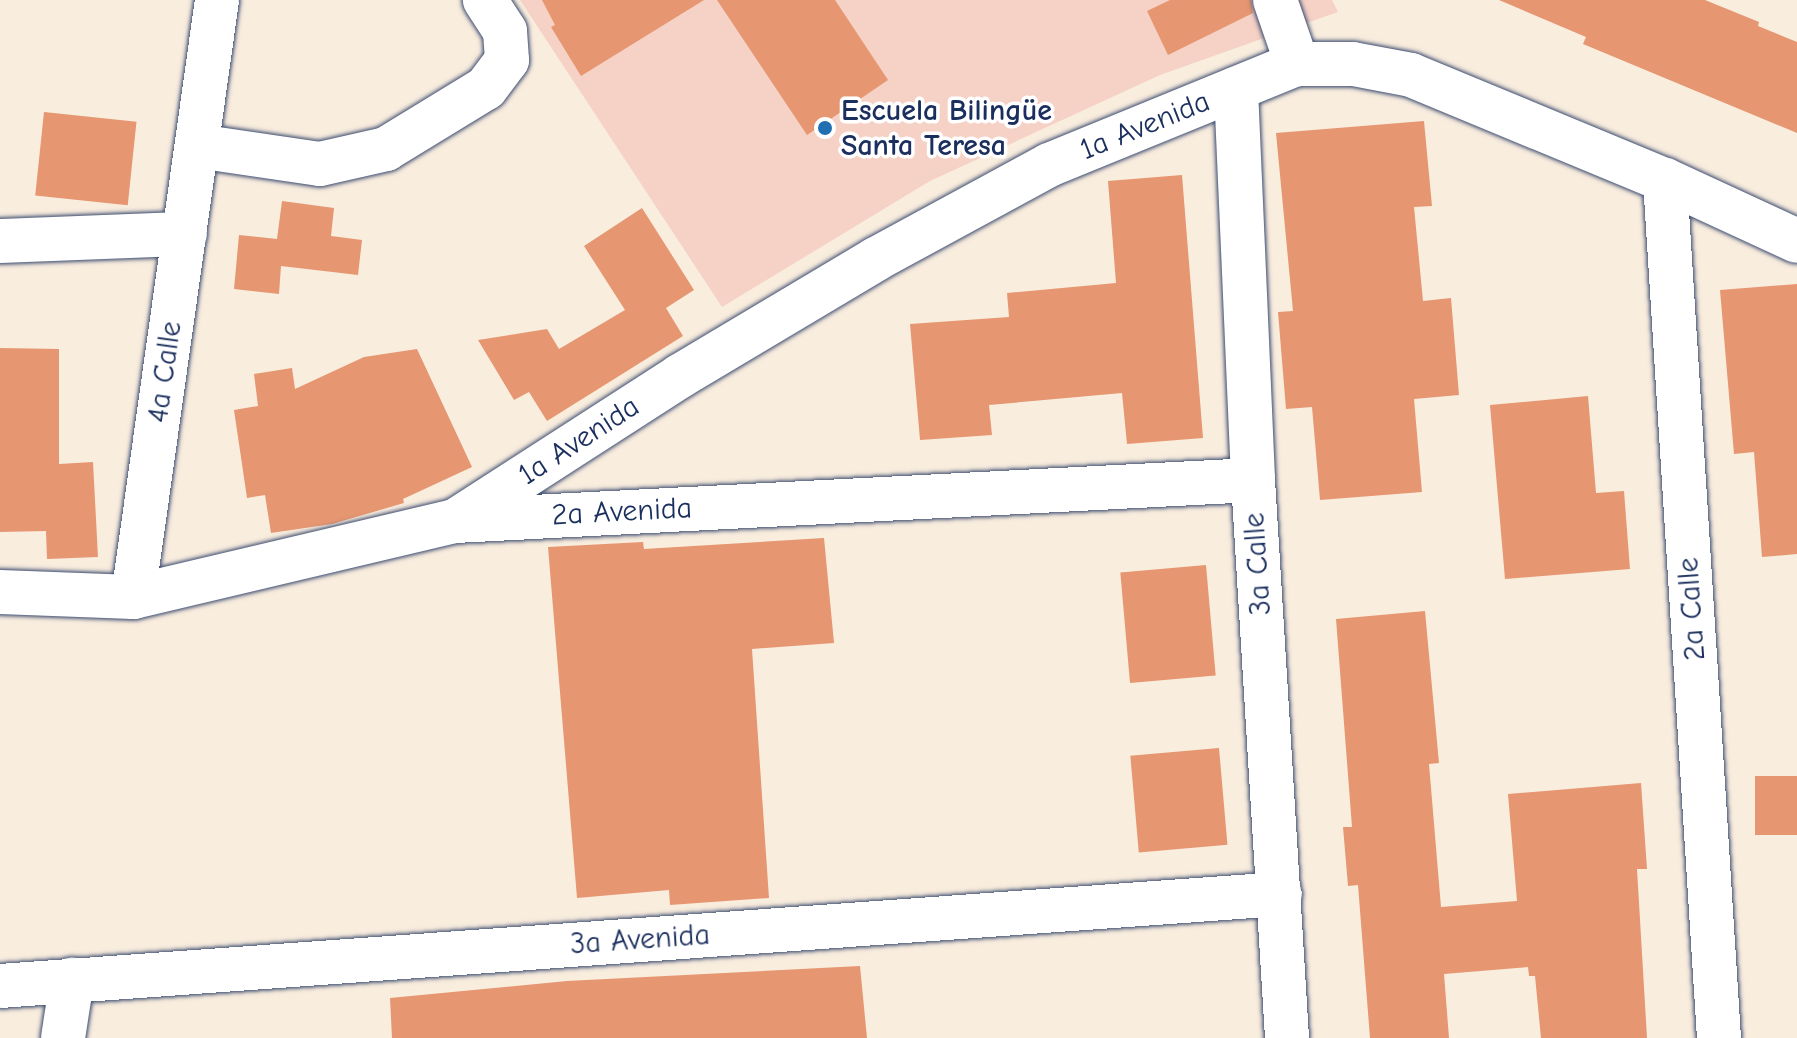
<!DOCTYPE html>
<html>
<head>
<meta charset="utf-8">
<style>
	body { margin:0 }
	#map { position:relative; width:1797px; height:1038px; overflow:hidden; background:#f9edde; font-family:"Comic Neue",sans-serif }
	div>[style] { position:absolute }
	.built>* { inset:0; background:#f6d1c5 }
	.building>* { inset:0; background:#e69671; transform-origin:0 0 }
	.roads { filter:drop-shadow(0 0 2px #3c4c71) drop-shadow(0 0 2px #3c4c71) }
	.minor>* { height:44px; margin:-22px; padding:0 22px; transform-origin:22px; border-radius:22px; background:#fff }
	.dots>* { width:22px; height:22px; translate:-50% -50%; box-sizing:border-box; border:4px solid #fff; border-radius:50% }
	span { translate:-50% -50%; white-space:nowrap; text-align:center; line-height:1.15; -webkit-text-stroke:7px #fff; paint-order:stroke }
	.poi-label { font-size:30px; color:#1b2f5e; font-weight:700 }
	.left { translate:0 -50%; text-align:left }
	.street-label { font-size:30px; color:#1b2f5e }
</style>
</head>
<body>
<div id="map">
	<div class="built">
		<div style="clip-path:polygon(520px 0,1332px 0,1338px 12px,1160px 75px,930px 181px,722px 307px)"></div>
	</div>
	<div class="building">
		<div style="clip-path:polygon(542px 0,704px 0,581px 76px,551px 27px,555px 25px)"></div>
		<div style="clip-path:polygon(717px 0,835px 0,888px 80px,807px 135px)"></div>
		<div style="clip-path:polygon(1170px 0,1251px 0,1253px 13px,1168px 55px,1147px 11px)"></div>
		<div style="clip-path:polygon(1499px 0,1705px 0,1759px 22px,1758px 26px,1797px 42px,1797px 133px,1583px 44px,1586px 37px)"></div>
		<div style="left:44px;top:112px;width:93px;height:84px;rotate:6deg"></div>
		<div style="clip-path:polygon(1424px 121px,1432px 206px,1414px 207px,1423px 301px,1451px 298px,1459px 395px,1414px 399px,1422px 492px,1320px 500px,1312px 407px,1286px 409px,1278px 312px,1293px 311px,1276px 133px)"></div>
		<div style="clip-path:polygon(1182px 175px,1203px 438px,1127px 444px,1122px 393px,989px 405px,992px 435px,920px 440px,910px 324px,1009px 317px,1007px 293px,1116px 283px,1108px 181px)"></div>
		<div style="clip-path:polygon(282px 201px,334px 208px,331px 236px,362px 240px,358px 275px,281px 266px,279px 294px,234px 289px,239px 235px,277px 239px)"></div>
		<div style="clip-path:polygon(642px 208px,694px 290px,666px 308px,683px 336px,547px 421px,529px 392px,514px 400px,478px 340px,547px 329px,559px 349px,625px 310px,584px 246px)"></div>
		<div style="clip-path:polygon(1797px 284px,1797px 554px,1762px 557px,1754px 452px,1734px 454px,1720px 290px)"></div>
		<div style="clip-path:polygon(0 348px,59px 349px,59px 464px,93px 462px,98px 557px,47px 559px,46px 531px,0 532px)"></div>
		<div style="clip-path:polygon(417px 349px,472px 467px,403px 499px,404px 503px,332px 524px,271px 533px,265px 495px,247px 498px,234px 410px,258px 406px,254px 374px,292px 368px,295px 389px,364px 357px)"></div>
		<div style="clip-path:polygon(1588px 396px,1596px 493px,1624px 491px,1630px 569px,1505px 579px,1490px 405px)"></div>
		<div style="clip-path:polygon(824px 538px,834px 643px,752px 649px,769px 898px,670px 905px,669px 890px,577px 898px,548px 547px,643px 542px,644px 549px)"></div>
		<div style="left:1206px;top:565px;width:111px;height:86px;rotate:85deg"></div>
		<div style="clip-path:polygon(1425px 611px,1439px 763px,1429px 764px,1441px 907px,1517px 901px,1508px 794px,1641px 783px,1647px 869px,1637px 869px,1647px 1038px,1541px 1038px,1535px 976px,1529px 976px,1528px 967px,1444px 974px,1449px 1038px,1370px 1038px,1358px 885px,1348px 886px,1343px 827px,1352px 827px,1336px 619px)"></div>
		<div style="left:1219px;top:748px;width:97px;height:89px;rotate:85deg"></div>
		<div style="left:1797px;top:776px;width:59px;height:42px;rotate:90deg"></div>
		<div style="clip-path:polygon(860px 966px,867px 1038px,392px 1038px,390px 998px,567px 981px)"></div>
	</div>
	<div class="roads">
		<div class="minor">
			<div style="left:1275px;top:0;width:68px;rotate:71deg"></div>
			<div style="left:1236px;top:89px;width:391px;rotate:87.5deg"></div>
			<div style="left:1253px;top:480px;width:559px;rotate:86.51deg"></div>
			<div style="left:197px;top:146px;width:124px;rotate:8.3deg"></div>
			<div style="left:320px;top:164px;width:68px;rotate:-12.8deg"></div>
			<div style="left:386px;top:149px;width:117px;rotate:-31.4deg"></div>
			<div style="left:486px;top:88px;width:35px;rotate:-53deg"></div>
			<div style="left:507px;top:60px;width:29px;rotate:-94deg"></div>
			<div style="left:505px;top:31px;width:37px;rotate:-123deg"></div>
			<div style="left:1665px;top:180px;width:860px;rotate:86.4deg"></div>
			<div style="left:0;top:241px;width:185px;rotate:-2.2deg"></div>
			<div style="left:455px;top:521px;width:268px;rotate:-32.8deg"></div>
			<div style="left:680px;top:376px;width:228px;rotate:-30.8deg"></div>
			<div style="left:876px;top:259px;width:197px;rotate:-28.5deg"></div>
			<div style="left:1049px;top:165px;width:268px;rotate:-22.2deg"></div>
			<div style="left:1297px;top:64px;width:56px"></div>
			<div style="left:1353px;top:64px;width:59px;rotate:10.7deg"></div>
			<div style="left:1411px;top:75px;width:275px;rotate:22.5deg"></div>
			<div style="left:1665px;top:180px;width:145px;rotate:24.8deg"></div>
			<div style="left:0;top:592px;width:133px;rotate:2.2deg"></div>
			<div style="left:133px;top:597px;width:331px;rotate:-13.3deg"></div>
			<div style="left:455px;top:521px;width:799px;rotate:-2.94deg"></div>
			<div style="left:133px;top:597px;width:603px;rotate:-81.99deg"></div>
			<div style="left:0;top:986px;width:1283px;rotate:-4.11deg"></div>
			<div style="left:63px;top:1038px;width:59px;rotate:-81.2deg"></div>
		</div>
	</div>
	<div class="dots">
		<div style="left:825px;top:128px;background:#1f6fb2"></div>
	</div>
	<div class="poi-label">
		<span class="left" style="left:841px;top:128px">Escuela Bilingüe<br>Santa Teresa</span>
	</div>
	<div class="street-label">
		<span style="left:1145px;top:126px;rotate:-22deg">1a Avenida</span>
		<span style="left:165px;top:372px;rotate:-82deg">4a Calle</span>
		<span style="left:579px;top:441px;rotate:-33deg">1a Avenida</span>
		<span style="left:622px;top:512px;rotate:-3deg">2a Avenida</span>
		<span style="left:1258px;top:564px;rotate:-94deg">3a Calle</span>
		<span style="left:1692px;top:609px;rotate:-94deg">2a Calle</span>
		<span style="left:640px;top:940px;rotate:-4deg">3a Avenida</span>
	</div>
</div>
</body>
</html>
